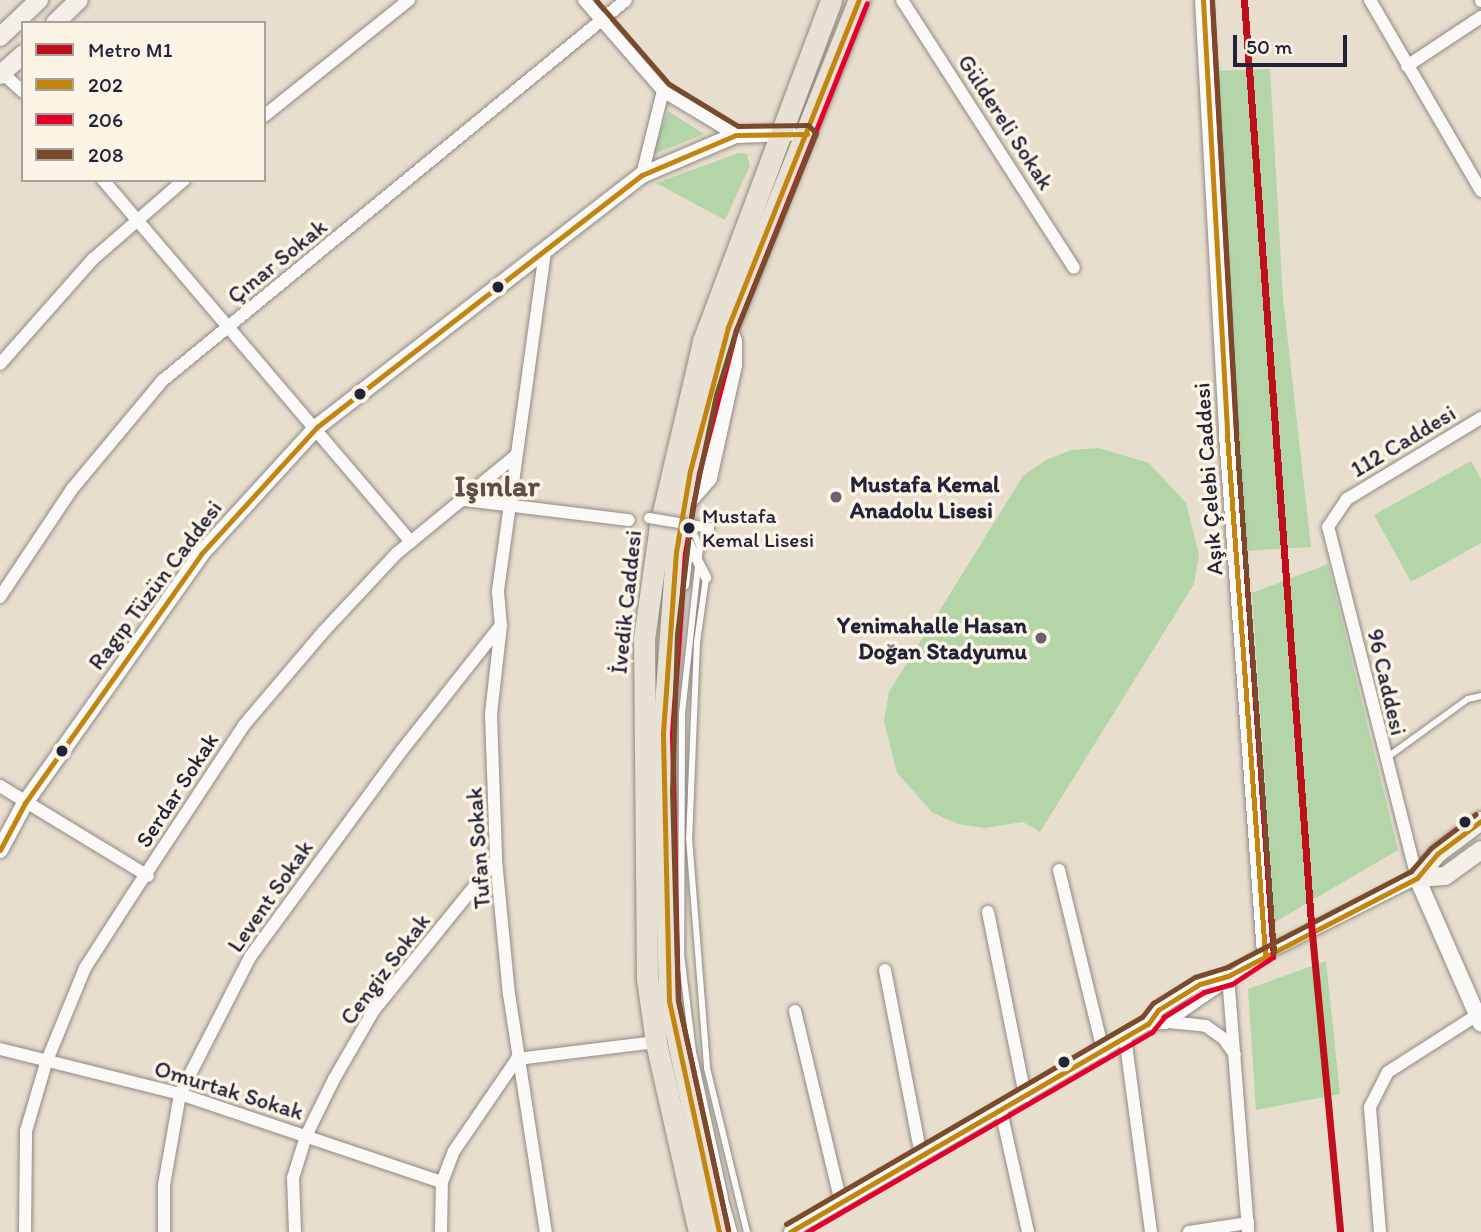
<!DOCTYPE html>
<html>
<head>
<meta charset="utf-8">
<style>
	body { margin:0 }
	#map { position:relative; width:1481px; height:1232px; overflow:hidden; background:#e8dece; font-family:Itim,sans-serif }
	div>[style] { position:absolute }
	.green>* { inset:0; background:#b3d5a8 }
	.roads { filter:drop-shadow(0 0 2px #8e8a85) drop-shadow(0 0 2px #8e8a85) }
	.service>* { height:6px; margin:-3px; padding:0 3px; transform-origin:3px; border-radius:3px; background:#fcfaf8 }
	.pedestrian>* { height:10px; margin:-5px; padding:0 5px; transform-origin:5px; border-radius:5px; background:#fcfaf8 }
	.minor>* { height:12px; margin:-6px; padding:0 6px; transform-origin:6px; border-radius:6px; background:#fcfaf8 }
	.tertiary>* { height:16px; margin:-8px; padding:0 8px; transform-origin:8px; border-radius:8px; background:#fcfaf8 }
	.secondary>* { height:18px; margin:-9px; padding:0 9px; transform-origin:9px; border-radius:9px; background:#f4f0e9 }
	.primary>* { height:21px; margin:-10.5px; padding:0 10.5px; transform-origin:10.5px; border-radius:10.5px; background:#e8e1d4 }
	.bridges { filter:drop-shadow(0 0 2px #8e8a85) drop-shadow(0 0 2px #8e8a85) }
	.pedestrian-bridge>* { height:10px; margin:-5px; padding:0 5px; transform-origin:5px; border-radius:5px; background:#fcfaf8 }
	.bus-1>* { height:5px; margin:-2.5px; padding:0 2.5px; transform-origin:2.5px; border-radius:2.5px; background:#c2850f }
	.bus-2>* { height:5px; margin:-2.5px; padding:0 2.5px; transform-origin:2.5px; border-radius:2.5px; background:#e4002b }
	.bus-3>* { height:5px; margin:-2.5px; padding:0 2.5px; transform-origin:2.5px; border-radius:2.5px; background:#7a4b2a }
	.metro-1>* { height:7px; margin:-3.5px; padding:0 3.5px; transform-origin:3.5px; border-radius:3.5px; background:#bf0e1c }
	.dots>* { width:19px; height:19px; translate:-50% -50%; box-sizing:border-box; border:4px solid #fcf5e5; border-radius:50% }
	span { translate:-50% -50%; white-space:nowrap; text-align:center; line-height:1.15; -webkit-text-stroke:7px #fcf5e5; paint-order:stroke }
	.bus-label { font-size:21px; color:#22223b }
	.left { translate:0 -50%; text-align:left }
	.street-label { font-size:23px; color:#22223b }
	.poi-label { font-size:23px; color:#22223b; font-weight:700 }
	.right { translate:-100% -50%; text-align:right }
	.district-label { font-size:30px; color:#5e4d4b; font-weight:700 }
	.legend { position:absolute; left:21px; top:21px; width:245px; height:161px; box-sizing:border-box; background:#fcf5e5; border:2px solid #a5a1a1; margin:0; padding:9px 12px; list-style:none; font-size:21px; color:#22223b }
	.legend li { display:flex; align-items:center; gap:14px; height:35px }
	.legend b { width:35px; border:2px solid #a5a1a1 }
	.scale { position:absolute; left:1233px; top:35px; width:114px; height:32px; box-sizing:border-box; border:4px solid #22223b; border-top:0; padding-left:9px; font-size:21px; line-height:24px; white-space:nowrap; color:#22223b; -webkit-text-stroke:5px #fcf5e5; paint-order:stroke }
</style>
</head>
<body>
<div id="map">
	<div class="green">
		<div style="clip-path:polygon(1270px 69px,1283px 298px,1311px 547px,1245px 551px,1213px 71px)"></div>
		<div style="clip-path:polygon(668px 111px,704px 134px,652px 155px)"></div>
		<div style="clip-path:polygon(739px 153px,747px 154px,750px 166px,725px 220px,656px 183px)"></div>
		<div style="clip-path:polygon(1098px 448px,1149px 463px,1186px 503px,1199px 555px,1194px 584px,1040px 832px,1023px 822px,985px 828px,958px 824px,933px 813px,897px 773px,884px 721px,889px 692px,1023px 476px,1046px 460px,1071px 450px)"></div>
		<div style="clip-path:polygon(1471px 461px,1481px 479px,1481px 543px,1411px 582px,1374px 515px)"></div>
		<div style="clip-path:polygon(1328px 564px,1398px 850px,1275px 922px,1252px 593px)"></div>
		<div style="clip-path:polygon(1326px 961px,1340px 1094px,1256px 1110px,1248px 989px)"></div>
	</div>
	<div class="roads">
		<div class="service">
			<div style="left:690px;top:522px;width:28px;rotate:69deg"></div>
			<div style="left:700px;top:548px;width:167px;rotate:96.2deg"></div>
			<div style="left:682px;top:714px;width:240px;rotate:90.2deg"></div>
			<div style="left:681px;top:954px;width:99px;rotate:83deg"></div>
			<div style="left:693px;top:1052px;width:148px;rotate:77.6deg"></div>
			<div style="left:706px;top:578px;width:65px;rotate:98deg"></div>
			<div style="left:697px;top:642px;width:196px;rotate:92.3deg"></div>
			<div style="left:689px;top:838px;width:231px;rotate:85.5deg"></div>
			<div style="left:707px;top:1068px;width:169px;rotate:76.3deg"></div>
			<div style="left:1385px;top:759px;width:102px;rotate:-35.9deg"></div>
			<div style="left:1468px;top:699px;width:13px;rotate:-13deg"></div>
		</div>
		<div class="pedestrian">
			<div style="left:689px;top:544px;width:38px;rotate:63deg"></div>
			<div style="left:684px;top:585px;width:42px;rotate:-83.2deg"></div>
			<div style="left:720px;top:1189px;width:45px;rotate:74.4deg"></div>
		</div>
		<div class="minor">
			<div style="left:584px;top:0;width:121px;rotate:49deg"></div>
			<div style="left:663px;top:91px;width:85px;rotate:31.1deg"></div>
			<div style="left:902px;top:0;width:318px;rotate:57.3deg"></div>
			<div style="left:1370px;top:0;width:221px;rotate:59.8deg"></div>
			<div style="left:1481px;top:0;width:1px;rotate:90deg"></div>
			<div style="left:1407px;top:66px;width:89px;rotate:-33.5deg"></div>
			<div style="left:0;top:71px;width:31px;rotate:42deg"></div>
			<div style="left:264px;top:116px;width:186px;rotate:-38.7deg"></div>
			<div style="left:642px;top:175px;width:87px;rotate:-76deg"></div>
			<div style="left:103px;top:180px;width:475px;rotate:49.6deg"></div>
			<div style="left:545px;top:252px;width:343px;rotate:97.9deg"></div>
			<div style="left:498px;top:592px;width:33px;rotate:85deg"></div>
			<div style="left:501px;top:625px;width:90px;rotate:96.4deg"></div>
			<div style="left:491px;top:714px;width:146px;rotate:88deg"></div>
			<div style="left:496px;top:860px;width:135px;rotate:84.5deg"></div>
			<div style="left:509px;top:994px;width:241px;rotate:81.2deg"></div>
			<div style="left:0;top:364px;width:140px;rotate:-48.5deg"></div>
			<div style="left:93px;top:259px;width:121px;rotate:-41deg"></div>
			<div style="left:465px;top:500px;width:165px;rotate:7deg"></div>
			<div style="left:0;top:597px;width:130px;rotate:-56.3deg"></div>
			<div style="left:72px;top:489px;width:141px;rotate:-50.2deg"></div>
			<div style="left:162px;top:381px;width:600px;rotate:-39.39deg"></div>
			<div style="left:0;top:786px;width:173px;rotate:31.3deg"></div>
			<div style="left:1059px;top:870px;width:186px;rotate:76.3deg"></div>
			<div style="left:988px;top:912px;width:188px;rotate:78.6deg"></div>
			<div style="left:885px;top:970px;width:189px;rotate:79deg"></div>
			<div style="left:1228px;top:976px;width:257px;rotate:85.5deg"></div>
			<div style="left:795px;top:1011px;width:196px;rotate:76.5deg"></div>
			<div style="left:1169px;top:1022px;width:37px;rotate:6deg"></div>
			<div style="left:1206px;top:1026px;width:22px;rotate:36deg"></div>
			<div style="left:1224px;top:1039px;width:19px;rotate:55deg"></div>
			<div style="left:1148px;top:1024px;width:17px;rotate:-3deg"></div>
			<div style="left:1165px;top:1023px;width:121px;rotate:-34.6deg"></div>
			<div style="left:1265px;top:954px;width:170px;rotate:-26.6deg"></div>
			<div style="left:1417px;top:878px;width:362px;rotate:-104.2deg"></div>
			<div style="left:1328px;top:527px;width:34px;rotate:-56deg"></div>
			<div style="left:1347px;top:499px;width:157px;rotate:-31.2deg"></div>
			<div style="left:1125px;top:1037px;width:197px;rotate:82.4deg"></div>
			<div style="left:0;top:1049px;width:186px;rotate:14deg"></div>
			<div style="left:180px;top:1094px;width:276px;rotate:18.6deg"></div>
			<div style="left:1001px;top:1111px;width:124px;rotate:77.4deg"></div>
			<div style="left:25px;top:1232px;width:101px;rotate:-89.4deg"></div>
			<div style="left:26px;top:1131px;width:71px;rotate:-73.6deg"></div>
			<div style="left:46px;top:1063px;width:103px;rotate:-67.7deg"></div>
			<div style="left:85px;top:968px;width:87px;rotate:-57.2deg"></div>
			<div style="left:132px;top:895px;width:204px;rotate:-56.6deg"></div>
			<div style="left:244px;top:725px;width:123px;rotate:-49.6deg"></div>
			<div style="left:324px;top:631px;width:107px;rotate:-46.9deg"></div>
			<div style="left:397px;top:553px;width:153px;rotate:-39.4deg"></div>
			<div style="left:164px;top:1232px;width:47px;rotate:-90deg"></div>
			<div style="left:164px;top:1185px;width:92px;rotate:-80deg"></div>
			<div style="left:180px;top:1094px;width:154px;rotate:-62.9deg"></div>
			<div style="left:250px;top:957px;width:257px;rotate:-53.7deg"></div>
			<div style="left:402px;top:750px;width:159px;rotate:-51.6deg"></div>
			<div style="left:295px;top:1232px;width:54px;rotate:-92.1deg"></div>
			<div style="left:293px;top:1178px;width:44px;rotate:-72.8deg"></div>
			<div style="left:306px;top:1136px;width:64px;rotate:-63.8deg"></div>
			<div style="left:334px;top:1079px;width:80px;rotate:-59.9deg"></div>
			<div style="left:374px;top:1010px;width:193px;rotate:-50.9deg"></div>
			<div style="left:441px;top:1232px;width:50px;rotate:-88.9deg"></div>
			<div style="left:442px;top:1182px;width:33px;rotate:-69deg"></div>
			<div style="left:454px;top:1151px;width:112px;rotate:-55.6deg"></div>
			<div style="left:517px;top:1059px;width:140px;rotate:-7deg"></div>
			<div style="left:790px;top:1232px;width:414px;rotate:-30.2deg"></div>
			<div style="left:1148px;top:1024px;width:17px;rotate:-54deg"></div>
			<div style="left:1158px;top:1010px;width:49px;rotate:-31.8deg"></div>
			<div style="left:1200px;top:984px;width:26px;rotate:-16deg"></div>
			<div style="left:1189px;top:1232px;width:60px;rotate:-8.7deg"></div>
			<div style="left:1380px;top:1232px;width:125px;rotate:-94.6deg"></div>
			<div style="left:1370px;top:1107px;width:39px;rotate:-63deg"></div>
			<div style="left:1388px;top:1072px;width:106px;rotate:-32.6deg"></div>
		</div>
		<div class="tertiary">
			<div style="left:1203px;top:0;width:436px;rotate:86.8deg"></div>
			<div style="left:1227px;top:435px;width:520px;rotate:85.81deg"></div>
			<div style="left:683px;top:508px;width:40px;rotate:-49deg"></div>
			<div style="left:709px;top:478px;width:116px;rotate:-77.5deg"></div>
			<div style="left:734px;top:365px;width:24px;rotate:-90deg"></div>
			<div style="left:734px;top:341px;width:15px;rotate:-113deg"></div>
			<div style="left:0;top:850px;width:53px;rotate:-62deg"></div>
			<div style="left:25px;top:803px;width:305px;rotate:-54.7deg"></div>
			<div style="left:201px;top:554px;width:172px;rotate:-47.6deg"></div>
			<div style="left:317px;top:427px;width:411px;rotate:-37.8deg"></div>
			<div style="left:642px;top:175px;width:102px;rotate:-23.1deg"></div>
			<div style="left:736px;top:135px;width:53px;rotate:-2.2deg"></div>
			<div style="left:1417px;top:878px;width:159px;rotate:66.3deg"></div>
		</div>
		<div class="secondary">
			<div style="left:55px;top:23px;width:33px;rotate:-44deg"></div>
			<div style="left:0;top:37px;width:54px;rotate:-43.5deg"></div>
			<div style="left:0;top:75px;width:31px;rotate:-42deg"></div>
			<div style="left:1417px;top:878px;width:31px;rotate:-50deg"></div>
			<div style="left:1437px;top:854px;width:55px;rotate:-36.9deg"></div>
			<div style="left:1417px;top:878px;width:28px;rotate:-4deg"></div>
			<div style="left:1445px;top:876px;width:44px;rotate:-35.8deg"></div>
		</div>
		<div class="primary">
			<div style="left:699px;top:1232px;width:195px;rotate:-102.8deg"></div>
			<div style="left:656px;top:1042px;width:64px;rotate:-98.1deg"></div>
			<div style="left:647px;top:979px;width:340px;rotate:-90.5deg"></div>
			<div style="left:644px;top:639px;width:115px;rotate:-82deg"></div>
			<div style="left:660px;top:525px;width:189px;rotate:-76.8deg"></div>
			<div style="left:703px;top:341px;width:364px;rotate:-69.4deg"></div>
			<div style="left:719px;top:1232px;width:236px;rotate:-102.2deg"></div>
			<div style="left:669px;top:1001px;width:268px;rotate:-91.3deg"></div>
			<div style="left:663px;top:733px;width:181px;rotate:-85.9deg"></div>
			<div style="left:676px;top:552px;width:82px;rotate:-80.2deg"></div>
			<div style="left:690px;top:471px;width:149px;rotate:-75.2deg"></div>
			<div style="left:728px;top:327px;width:352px;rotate:-68.2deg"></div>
		</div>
	</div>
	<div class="bridges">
		<div class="pedestrian-bridge">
			<div style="left:649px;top:518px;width:61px;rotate:9.5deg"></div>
		</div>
	</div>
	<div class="bus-1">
		<div style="left:1203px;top:0;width:436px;rotate:86.8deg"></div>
		<div style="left:1227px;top:435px;width:520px;rotate:85.81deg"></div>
		<div style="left:0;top:850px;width:53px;rotate:-62deg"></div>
		<div style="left:25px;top:803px;width:305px;rotate:-54.7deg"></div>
		<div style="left:201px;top:554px;width:172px;rotate:-47.6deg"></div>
		<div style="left:317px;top:427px;width:411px;rotate:-37.8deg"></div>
		<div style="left:642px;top:175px;width:102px;rotate:-23.1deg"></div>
		<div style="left:736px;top:135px;width:71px;rotate:-0.8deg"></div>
		<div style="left:719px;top:1232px;width:236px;rotate:-102.2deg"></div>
		<div style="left:669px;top:1001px;width:268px;rotate:-91.3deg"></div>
		<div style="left:663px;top:733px;width:181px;rotate:-85.9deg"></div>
		<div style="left:676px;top:552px;width:82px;rotate:-80.2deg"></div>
		<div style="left:690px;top:471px;width:149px;rotate:-75.2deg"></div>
		<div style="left:728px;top:327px;width:352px;rotate:-68.2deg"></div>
		<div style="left:790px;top:1232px;width:414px;rotate:-30.2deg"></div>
		<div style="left:1148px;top:1024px;width:17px;rotate:-54deg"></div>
		<div style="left:1158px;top:1010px;width:49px;rotate:-31.8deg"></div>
		<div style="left:1200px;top:984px;width:29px;rotate:-16deg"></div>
		<div style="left:1228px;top:976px;width:213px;rotate:-27.4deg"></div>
		<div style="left:1417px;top:878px;width:31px;rotate:-50deg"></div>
		<div style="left:1437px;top:854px;width:55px;rotate:-36.9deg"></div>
	</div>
	<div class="bus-2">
		<div style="left:728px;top:1230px;width:235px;rotate:-102.3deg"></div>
		<div style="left:678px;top:1000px;width:267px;rotate:-91.3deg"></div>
		<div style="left:672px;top:733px;width:180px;rotate:-85.9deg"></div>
		<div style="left:685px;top:553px;width:81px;rotate:-80.1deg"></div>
		<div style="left:699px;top:473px;width:148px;rotate:-75.5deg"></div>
		<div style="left:736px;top:330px;width:352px;rotate:-68.2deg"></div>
		<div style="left:807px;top:1232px;width:399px;rotate:-30.1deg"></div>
		<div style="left:1152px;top:1032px;width:19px;rotate:-51deg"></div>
		<div style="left:1164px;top:1017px;width:47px;rotate:-32deg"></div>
		<div style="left:1204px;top:992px;width:29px;rotate:-16deg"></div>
		<div style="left:1232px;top:984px;width:49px;rotate:-33.4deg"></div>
		<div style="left:1273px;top:957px;width:524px;rotate:-94.05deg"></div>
		<div style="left:1236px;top:434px;width:435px;rotate:-93.2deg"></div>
	</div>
	<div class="bus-3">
		<div style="left:596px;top:0;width:111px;rotate:49deg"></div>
		<div style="left:669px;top:84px;width:81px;rotate:31.3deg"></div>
		<div style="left:738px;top:126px;width:70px;rotate:-0.8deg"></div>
		<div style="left:808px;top:125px;width:11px;rotate:45deg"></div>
		<div style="left:816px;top:133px;width:213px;rotate:112.1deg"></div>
		<div style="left:736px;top:330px;width:68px;rotate:107.1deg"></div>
		<div style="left:716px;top:395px;width:116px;rotate:101.9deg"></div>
		<div style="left:692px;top:509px;width:126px;rotate:96.8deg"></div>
		<div style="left:677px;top:634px;width:156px;rotate:91.8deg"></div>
		<div style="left:672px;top:790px;width:210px;rotate:88.4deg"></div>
		<div style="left:678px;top:1000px;width:235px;rotate:77.7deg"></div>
		<div style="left:1212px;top:0;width:435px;rotate:86.8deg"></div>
		<div style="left:1236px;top:434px;width:520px;rotate:85.81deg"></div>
		<div style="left:786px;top:1224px;width:412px;rotate:-30.2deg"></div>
		<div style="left:1142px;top:1017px;width:18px;rotate:-52deg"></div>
		<div style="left:1153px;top:1003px;width:49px;rotate:-31.8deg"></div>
		<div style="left:1195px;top:977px;width:31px;rotate:-17deg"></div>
		<div style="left:1225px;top:968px;width:210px;rotate:-27.5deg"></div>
		<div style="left:1411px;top:871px;width:30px;rotate:-49deg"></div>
		<div style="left:1431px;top:848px;width:56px;rotate:-37.1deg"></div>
	</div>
	<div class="metro-1">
		<div style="left:1244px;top:0;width:925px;rotate:85.85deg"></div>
		<div style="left:1311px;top:923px;width:310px;rotate:84.6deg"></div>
	</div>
	<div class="dots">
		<div style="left:498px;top:287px;background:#22223b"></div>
		<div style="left:360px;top:394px;background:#22223b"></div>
		<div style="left:836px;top:497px;background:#67646e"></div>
		<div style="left:689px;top:528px;background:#22223b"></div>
		<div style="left:1041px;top:638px;background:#67646e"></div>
		<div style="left:62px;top:751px;background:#22223b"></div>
		<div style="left:1465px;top:822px;background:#22223b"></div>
		<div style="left:1064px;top:1062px;background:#22223b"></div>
	</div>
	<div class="bus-label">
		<span class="left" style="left:702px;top:528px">Mustafa<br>Kemal Lisesi</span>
	</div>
	<div class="street-label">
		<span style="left:1006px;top:122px;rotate:57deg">Güldereli Sokak</span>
		<span style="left:277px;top:261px;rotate:-39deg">Çınar Sokak</span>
		<span style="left:1403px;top:441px;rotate:-31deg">112 Caddesi</span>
		<span style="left:1208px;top:479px;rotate:-94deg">Aşık Çelebi Caddesi</span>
		<span style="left:155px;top:585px;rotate:-53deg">Ragıp Tüzün Caddesi</span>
		<span style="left:626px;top:602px;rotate:-84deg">İvedik Caddesi</span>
		<span style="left:1387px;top:682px;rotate:77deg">96 Caddesi</span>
		<span style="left:177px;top:790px;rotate:-57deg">Serdar Sokak</span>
		<span style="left:478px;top:848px;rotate:-94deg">Tufan Sokak</span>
		<span style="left:270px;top:896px;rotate:-55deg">Levent Sokak</span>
		<span style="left:385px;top:969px;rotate:-53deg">Cengiz Sokak</span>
		<span style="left:229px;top:1090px;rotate:17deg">Omurtak Sokak</span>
	</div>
	<div class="poi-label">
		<span class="left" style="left:850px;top:497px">Mustafa Kemal<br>Anadolu Lisesi</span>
		<span class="right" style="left:1027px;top:638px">Yenimahalle Hasan<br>Doğan Stadyumu</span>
	</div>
	<div class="district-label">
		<span style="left:497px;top:486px">Işınlar</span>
	</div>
	<ul class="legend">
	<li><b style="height:9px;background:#bf0e1c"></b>Metro M1</li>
	<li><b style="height:9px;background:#c2850f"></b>202</li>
	<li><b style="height:9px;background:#e4002b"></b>206</li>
	<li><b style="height:9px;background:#7a4b2a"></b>208</li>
	</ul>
	<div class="scale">50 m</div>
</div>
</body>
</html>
